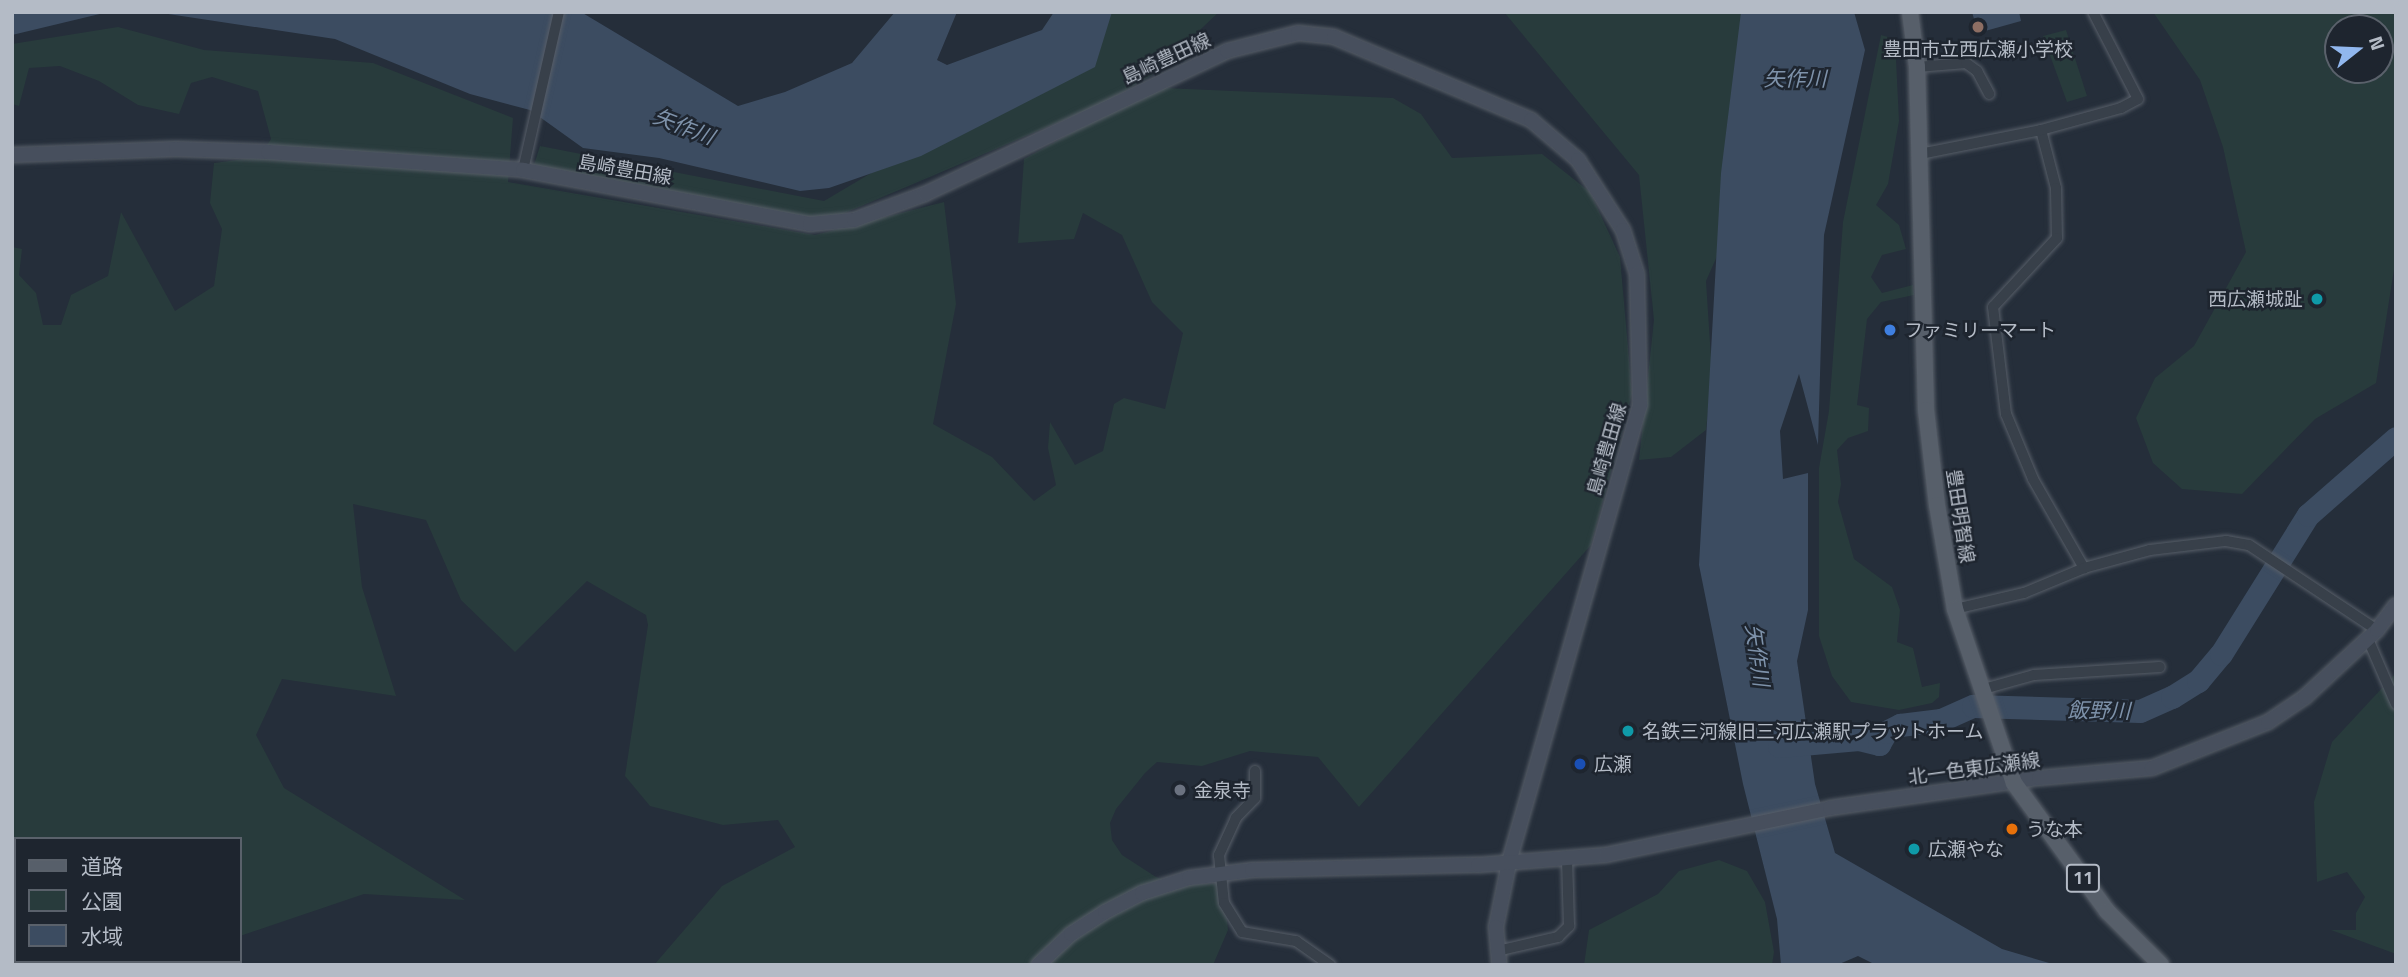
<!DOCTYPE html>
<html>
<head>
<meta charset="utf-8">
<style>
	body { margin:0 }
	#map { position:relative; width:2408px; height:977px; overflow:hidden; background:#252e3a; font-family:"Titillium Web","Noto Sans JP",sans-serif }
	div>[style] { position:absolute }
	.green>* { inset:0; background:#283b3c }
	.water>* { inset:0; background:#3c4c61 }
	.river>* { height:23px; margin:-11.5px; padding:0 11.5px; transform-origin:11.5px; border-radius:11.5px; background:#3c4c61 }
	.roads { filter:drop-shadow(0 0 2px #575e68) drop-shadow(0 0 2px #575e68) }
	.street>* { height:10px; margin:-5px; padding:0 5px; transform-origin:5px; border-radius:5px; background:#38404a }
	.secondary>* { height:14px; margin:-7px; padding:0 7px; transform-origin:7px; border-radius:7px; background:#474f5d }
	.primary>* { height:16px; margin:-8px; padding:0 8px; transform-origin:8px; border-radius:8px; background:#575f6a }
	.dots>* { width:19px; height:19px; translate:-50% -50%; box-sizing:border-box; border:4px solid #1e252f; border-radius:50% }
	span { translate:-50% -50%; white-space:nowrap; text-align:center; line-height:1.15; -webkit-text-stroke:5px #1e252f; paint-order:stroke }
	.shield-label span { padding:2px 5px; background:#1e252f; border:2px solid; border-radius:5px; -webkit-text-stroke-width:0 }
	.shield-label { font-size:18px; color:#b4bbc6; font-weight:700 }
	.poi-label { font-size:19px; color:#b4bbc6 }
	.right { translate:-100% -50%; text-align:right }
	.left { translate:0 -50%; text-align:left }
	.street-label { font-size:19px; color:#b4bbc6 }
	.water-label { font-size:21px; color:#7e92aa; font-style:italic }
	.frame { position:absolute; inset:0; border:14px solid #b4bbc6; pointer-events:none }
	.legend { position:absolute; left:14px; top:837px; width:228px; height:126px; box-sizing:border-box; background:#1e252f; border:2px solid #5a616b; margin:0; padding:9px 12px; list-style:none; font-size:21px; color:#b4bbc6 }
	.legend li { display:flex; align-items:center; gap:14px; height:35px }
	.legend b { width:35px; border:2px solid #5a616b }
	.north { position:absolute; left:2324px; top:14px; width:70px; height:70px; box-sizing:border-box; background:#1e252f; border:2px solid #5a616b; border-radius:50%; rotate:72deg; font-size:19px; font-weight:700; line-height:28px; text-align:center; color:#b4bbc6 }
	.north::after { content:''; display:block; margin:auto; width:24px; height:32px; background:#91b7ee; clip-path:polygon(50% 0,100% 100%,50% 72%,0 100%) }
</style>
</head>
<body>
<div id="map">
	<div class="green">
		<div style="clip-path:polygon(1107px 12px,1219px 12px,1152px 75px,1106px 102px,826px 221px,534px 165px,540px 146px,824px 201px,932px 137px)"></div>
		<div style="clip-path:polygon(1504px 12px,1761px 12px,1730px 227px,1706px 281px,1712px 373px,1706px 430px,1671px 457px,1639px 460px,1654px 320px,1639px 175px)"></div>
		<div style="clip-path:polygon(evenodd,2153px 12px,2396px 12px,2396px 257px,2376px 383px,2315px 419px,2242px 494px,2182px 489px,2153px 463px,2136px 418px,2155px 378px,2194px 346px,2246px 252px,2223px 147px,2200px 80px,2153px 12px,2380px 28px,2380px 70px,2338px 70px,2338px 28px,2380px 28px)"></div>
		<div style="clip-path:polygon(118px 27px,204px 50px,373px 63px,513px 118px,508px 182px,815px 235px,944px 202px,956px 304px,933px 424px,992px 457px,1034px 501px,1056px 485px,1048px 448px,1050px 422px,1075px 465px,1103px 451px,1114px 404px,1124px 398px,1165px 409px,1183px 333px,1152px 302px,1122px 235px,1083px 213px,1074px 239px,1018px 243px,1024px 159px,1102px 116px,1165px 88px,1393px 98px,1421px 114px,1452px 158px,1542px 154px,1590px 192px,1620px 257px,1632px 394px,1591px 545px,1359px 807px,1318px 757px,1250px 751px,1202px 766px,1157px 762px,1145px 773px,1116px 809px,1110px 823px,1112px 840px,1122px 855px,1156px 877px,1181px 885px,1223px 883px,1228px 930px,1213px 965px,654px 965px,722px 886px,795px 847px,778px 820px,723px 825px,650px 806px,625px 776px,648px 625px,646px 615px,587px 581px,515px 652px,461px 600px,426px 520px,353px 504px,362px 587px,396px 696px,282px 679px,256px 735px,284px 788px,465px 900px,364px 894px,240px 936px,240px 839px,16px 839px,16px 961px,186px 961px,12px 965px,12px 247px,22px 249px,19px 275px,36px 293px,43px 325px,61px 325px,71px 295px,108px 276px,121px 212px,175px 311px,214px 286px,222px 229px,210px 203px,214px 163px,259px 157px,271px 139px,258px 91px,212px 77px,191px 83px,179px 114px,138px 105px,99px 81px,60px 66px,29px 68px,19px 106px,12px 104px,12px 44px)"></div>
		<div style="clip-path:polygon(2066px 30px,2087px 96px,2067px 102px,2043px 36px)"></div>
		<div style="clip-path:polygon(1881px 35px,1895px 39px,1899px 121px,1888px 184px,1876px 205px,1899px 225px,1906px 249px,1882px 255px,1871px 277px,1882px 293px,1913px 285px,1914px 295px,1881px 302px,1867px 319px,1857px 405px,1869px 408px,1868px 431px,1848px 438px,1837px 450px,1841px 484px,1838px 502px,1854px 559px,1892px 587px,1900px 610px,1897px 642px,1913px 648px,1922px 687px,1940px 683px,1939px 697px,1932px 703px,1899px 710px,1851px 702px,1832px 676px,1819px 636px,1819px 468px,1829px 411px,1843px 222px)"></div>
		<div style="clip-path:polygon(2396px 673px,2396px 954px,2331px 930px,2356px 930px,2356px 913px,2365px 897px,2347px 872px,2317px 882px,2314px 802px,2332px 742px)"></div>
		<div style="clip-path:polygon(1719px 860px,1747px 871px,1765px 902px,1774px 952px,1772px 965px,1584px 965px,1589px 930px,1658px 894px,1679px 871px)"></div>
	</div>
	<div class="water">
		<div style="clip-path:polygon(12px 12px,108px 12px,12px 35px)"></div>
		<div style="clip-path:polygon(155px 12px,581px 12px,738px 106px,785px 92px,852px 63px,895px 12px,957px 12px,937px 60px,947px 65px,1042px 30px,1054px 12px,1112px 12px,1095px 67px,921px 156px,829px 188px,800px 191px,659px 158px,583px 148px,530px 110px,470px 94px,335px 39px)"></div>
		<div style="clip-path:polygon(1741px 12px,1854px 12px,1865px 50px,1824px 235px,1818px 445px,1799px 374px,1780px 431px,1783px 479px,1808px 473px,1808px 610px,1797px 661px,1815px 784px,1835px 853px,2002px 949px,2056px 965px,1876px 965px,1858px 956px,1837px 965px,1781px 965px,1777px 919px,1743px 784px,1699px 565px,1721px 173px)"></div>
		<div style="clip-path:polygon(1972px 12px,2019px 12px,2021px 21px,1978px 33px)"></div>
	</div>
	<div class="river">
		<div style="left:1779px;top:746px;width:80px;rotate:-5deg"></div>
		<div style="left:1859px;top:739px;width:21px;rotate:14deg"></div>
		<div style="left:1879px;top:744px;width:14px;rotate:-60deg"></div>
		<div style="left:1886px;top:732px;width:16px;rotate:-27deg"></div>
		<div style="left:1900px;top:725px;width:41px;rotate:-7deg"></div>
		<div style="left:1941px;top:720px;width:35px;rotate:-24deg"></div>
		<div style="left:1973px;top:706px;width:167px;rotate:1.7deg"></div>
		<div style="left:2140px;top:711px;width:35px;rotate:-24deg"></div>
		<div style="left:2172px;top:697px;width:31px;rotate:-32deg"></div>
		<div style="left:2198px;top:681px;width:35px;rotate:-50deg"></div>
		<div style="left:2221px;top:654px;width:164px;rotate:-58deg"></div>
		<div style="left:2308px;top:515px;width:117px;rotate:-41.2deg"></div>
	</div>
	<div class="roads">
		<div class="street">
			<div style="left:1917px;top:67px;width:49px;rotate:-4.7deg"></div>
			<div style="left:1966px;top:63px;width:14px;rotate:36deg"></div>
			<div style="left:1977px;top:71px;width:26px;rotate:62deg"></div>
			<div style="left:2041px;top:130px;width:60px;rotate:75.5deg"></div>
			<div style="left:2056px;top:188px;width:50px;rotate:88.9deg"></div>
			<div style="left:2057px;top:238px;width:94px;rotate:132.8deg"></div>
			<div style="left:1993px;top:307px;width:108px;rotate:83.1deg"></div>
			<div style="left:2006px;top:414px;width:70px;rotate:67.4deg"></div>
			<div style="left:2033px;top:479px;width:103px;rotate:60.2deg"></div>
			<div style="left:1920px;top:154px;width:123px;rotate:-11.2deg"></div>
			<div style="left:2041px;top:130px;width:83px;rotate:-15.4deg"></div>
			<div style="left:2121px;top:108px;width:19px;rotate:-28deg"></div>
			<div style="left:2138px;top:99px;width:98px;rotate:-117.3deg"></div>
			<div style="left:523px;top:170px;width:162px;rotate:-77.2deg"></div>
			<div style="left:1955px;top:609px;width:71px;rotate:-13.1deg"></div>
			<div style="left:2024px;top:593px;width:65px;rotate:-22.6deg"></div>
			<div style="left:2084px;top:568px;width:68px;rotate:-15.3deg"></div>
			<div style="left:2150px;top:550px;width:77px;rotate:-6.8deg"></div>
			<div style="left:2226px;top:541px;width:23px;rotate:10deg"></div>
			<div style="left:2249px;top:545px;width:154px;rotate:33.6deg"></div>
			<div style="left:2368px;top:639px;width:71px;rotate:66.7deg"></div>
			<div style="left:1980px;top:690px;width:56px;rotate:-15.5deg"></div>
			<div style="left:2034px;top:675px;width:126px;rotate:-3.6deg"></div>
			<div style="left:1255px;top:771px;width:27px;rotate:90deg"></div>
			<div style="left:1255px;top:798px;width:28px;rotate:134deg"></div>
			<div style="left:1236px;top:818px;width:41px;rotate:114.7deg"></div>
			<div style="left:1219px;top:855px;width:48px;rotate:84.1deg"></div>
			<div style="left:1224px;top:903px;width:34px;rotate:58deg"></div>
			<div style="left:1242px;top:932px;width:55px;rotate:9.5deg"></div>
			<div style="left:1296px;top:941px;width:42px;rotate:35.2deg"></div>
			<div style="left:1497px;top:951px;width:63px;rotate:-12.9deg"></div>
			<div style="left:1558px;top:937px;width:16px;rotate:-45deg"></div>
			<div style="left:1569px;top:926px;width:67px;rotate:-91.7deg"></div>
		</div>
		<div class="secondary">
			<div style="left:12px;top:155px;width:164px;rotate:-2.1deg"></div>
			<div style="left:176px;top:149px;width:92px;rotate:1.9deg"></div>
			<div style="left:268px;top:152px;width:256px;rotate:4deg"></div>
			<div style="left:523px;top:170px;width:292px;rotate:10.7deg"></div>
			<div style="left:810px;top:224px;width:44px;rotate:-5.2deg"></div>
			<div style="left:854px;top:220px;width:76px;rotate:-20.1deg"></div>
			<div style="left:925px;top:194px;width:334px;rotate:-25.3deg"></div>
			<div style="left:1227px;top:51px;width:73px;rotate:-14.2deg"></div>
			<div style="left:1298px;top:33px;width:36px;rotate:6deg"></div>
			<div style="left:1334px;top:37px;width:214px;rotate:22.8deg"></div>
			<div style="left:1531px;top:120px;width:62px;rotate:40.4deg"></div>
			<div style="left:1578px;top:160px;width:83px;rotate:57.3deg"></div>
			<div style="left:1623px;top:230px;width:46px;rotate:72.3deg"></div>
			<div style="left:1637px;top:274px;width:131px;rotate:88.7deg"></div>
			<div style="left:1640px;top:405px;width:476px;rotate:106deg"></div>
			<div style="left:1509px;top:863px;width:65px;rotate:101.5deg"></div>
			<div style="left:1496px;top:927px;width:38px;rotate:85deg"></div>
			<div style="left:1038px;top:965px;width:45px;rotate:-43.2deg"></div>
			<div style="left:1071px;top:934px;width:40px;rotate:-32.9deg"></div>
			<div style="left:1105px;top:912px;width:42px;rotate:-27.2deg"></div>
			<div style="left:1142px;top:893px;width:49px;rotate:-17.7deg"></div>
			<div style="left:1189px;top:878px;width:64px;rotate:-7.2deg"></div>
			<div style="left:1252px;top:870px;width:226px;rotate:-1.3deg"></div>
			<div style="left:1478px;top:865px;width:128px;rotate:-4.5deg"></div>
			<div style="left:1606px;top:855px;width:229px;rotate:-11.8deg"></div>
			<div style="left:1830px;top:808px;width:211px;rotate:-8.2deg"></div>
			<div style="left:2039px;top:778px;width:113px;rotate:-5.1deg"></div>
			<div style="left:2152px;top:768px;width:125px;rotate:-21.6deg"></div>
			<div style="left:2268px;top:722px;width:45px;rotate:-34deg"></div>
			<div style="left:2305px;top:697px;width:98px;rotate:-42.9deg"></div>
			<div style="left:2377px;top:630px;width:31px;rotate:-53deg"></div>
		</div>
		<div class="primary">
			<div style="left:1910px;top:12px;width:55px;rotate:82.7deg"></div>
			<div style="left:1917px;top:67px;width:343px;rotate:88.5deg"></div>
			<div style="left:1926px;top:410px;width:96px;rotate:83.4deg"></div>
			<div style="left:1937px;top:505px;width:106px;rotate:80.2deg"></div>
			<div style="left:1955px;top:609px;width:184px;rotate:71.3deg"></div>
			<div style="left:2014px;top:783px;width:158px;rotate:54deg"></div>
			<div style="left:2107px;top:911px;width:76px;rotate:45deg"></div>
		</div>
	</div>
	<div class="dots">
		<div style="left:1978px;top:27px;background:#8d6e63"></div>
		<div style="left:2317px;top:299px;background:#0f9aa8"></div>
		<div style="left:1890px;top:330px;background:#3f7fe0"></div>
		<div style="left:1628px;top:731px;background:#0f9aa8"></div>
		<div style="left:1580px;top:764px;background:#1a4fb4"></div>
		<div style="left:1180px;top:790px;background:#6b7280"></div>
		<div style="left:2012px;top:829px;background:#e8710a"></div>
		<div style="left:1914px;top:849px;background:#0f9aa8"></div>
	</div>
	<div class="shield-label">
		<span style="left:2083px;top:878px">11</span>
	</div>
	<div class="poi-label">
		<span style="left:1978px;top:49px">豊田市立西広瀬小学校</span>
		<span class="right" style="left:2303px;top:299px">西広瀬城趾</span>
		<span class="left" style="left:1904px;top:330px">ファミリーマート</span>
		<span class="left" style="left:1642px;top:731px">名鉄三河線旧三河広瀬駅プラットホーム</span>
		<span class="left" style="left:1594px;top:764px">広瀬</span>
		<span class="left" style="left:1194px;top:790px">金泉寺</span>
		<span class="left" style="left:2026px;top:829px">うな本</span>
		<span class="left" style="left:1928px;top:849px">広瀬やな</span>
	</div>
	<div class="street-label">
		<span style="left:1166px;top:58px;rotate:-25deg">島崎豊田線</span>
		<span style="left:625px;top:169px;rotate:10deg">島崎豊田線</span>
		<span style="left:1606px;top:449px;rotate:-74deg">島崎豊田線</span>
		<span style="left:1961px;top:516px;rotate:81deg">豊田明智線</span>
		<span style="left:1974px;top:768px;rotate:-8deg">北一色東広瀬線</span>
	</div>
	<div class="water-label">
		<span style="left:1795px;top:78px">矢作川</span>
		<span style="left:684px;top:126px;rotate:21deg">矢作川</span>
		<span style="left:1758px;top:655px;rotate:82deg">矢作川</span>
		<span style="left:2099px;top:710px;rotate:1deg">飯野川</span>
	</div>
	<div class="frame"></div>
	<ul class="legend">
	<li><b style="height:9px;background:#575f6a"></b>道路</li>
	<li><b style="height:19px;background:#283b3c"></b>公園</li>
	<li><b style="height:19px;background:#3c4c61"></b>水域</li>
	</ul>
	<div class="north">N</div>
</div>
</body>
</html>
